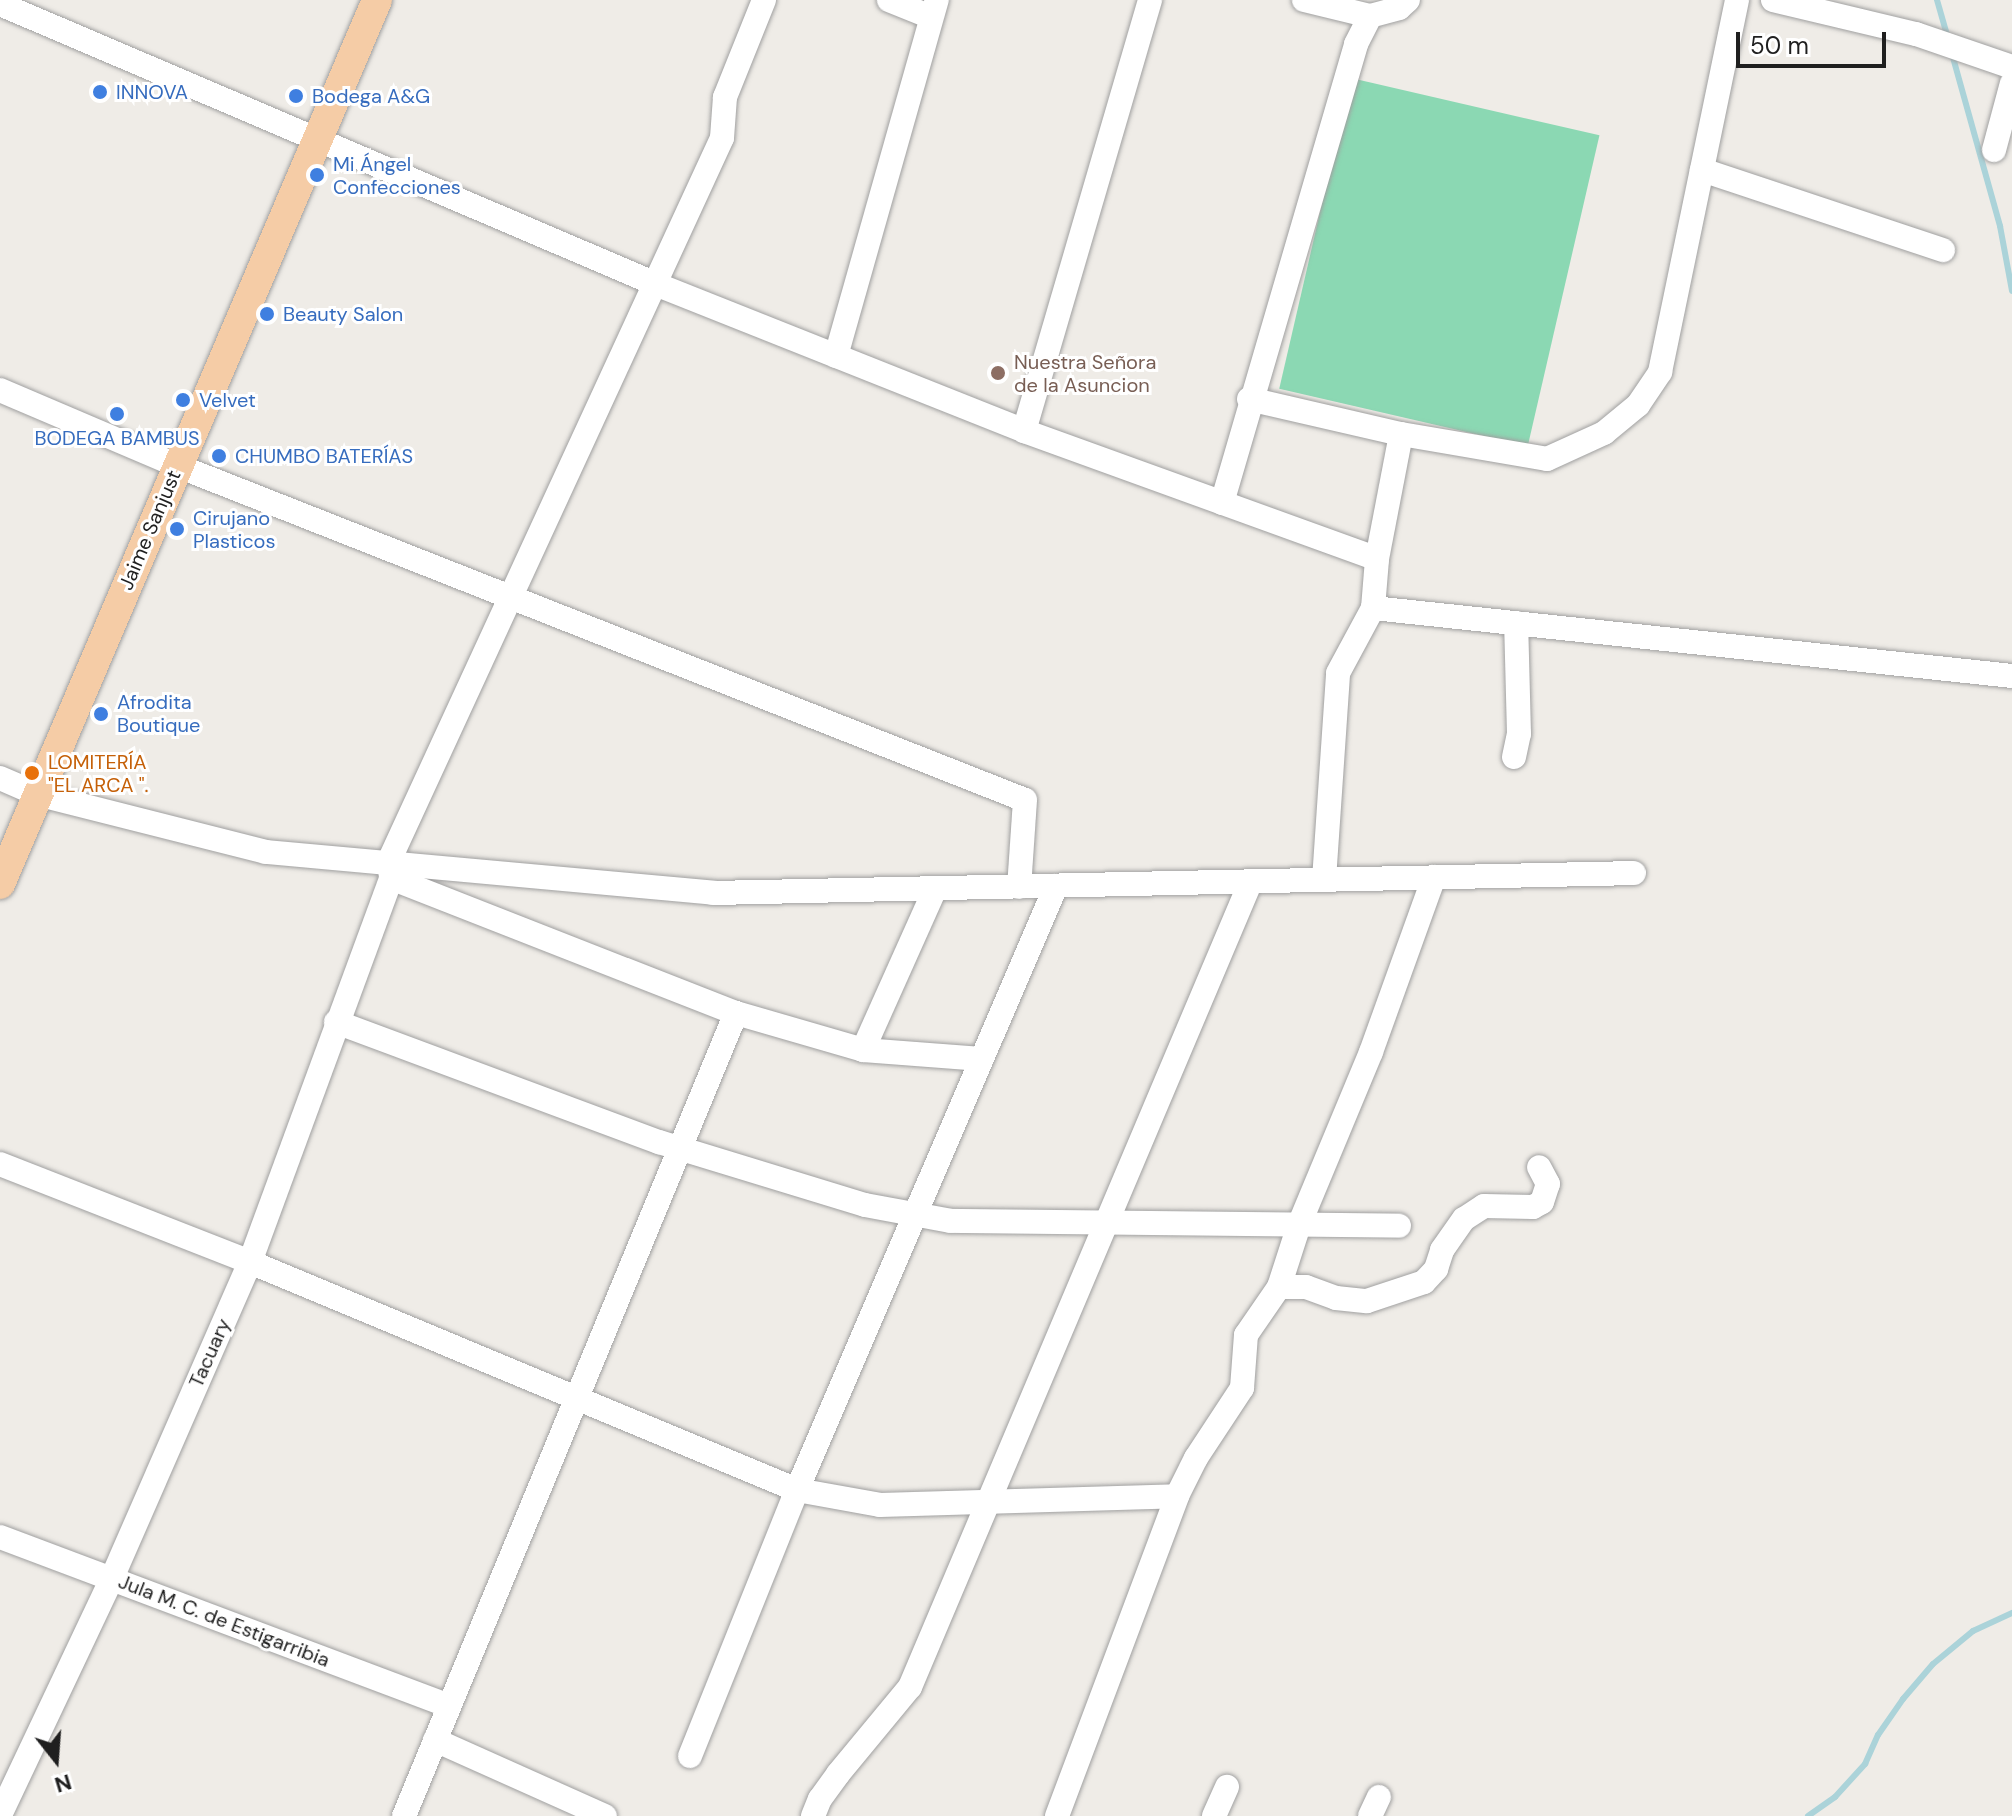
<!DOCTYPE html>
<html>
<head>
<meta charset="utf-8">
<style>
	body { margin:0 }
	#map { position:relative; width:2012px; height:1816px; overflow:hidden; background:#efece7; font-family:"DM Sans",sans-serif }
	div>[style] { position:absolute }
	.pitch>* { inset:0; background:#8bd8b3; transform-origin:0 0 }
	.stream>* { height:6px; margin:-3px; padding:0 3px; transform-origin:3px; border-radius:3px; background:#abd3d9 }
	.roads { filter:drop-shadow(0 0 2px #a0a0a0) drop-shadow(0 0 2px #a0a0a0) }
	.minor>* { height:24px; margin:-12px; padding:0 12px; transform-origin:12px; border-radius:12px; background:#fff }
	.major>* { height:30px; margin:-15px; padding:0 15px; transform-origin:15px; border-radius:15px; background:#f5cca6 }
	.dots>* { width:22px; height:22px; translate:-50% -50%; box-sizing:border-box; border:4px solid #fff; border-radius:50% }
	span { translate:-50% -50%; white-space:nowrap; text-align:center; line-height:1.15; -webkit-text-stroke:6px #fff; paint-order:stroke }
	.shop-label { font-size:20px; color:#366cbe }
	.left { translate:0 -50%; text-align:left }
	.education-label { font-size:20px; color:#785e54 }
	.street-label { font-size:20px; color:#1f1f1f }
	.food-label { font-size:20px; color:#c56008 }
	.north { position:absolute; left:16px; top:1720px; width:80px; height:80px; -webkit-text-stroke:6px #fff; paint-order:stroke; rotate:163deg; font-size:22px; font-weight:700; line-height:32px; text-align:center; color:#1f1f1f }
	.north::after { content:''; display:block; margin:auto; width:28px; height:36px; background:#1f1f1f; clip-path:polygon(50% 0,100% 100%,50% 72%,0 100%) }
	.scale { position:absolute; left:1736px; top:32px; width:150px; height:36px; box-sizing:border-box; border:4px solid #1f1f1f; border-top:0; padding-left:10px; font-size:24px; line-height:28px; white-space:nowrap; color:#1f1f1f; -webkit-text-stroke:6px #fff; paint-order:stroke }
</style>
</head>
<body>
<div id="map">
	<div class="pitch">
		<div style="left:1351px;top:78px;width:255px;height:319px;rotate:13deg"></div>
	</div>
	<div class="stream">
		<div style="left:1937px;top:0;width:37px;rotate:74deg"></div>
		<div style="left:1952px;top:54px;width:179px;rotate:74.4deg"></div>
		<div style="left:2000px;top:226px;width:66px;rotate:79.5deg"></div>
		<div style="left:1808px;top:1816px;width:33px;rotate:-35deg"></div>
		<div style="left:1835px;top:1797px;width:45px;rotate:-47.7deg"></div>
		<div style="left:1865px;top:1764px;width:32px;rotate:-66deg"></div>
		<div style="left:1878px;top:1735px;width:44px;rotate:-55.2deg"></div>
		<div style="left:1903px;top:1699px;width:46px;rotate:-49.4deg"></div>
		<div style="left:1933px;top:1664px;width:52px;rotate:-39.5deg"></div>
		<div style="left:1973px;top:1631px;width:43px;rotate:-24.8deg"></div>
	</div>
	<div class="roads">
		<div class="minor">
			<div style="left:764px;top:0;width:105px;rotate:111.9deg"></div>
			<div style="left:725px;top:97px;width:41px;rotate:94.2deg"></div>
			<div style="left:722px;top:138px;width:796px;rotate:114.73deg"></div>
			<div style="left:389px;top:861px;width:17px;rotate:83deg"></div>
			<div style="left:391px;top:878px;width:370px;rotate:21.4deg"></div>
			<div style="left:736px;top:1013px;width:132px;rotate:16.2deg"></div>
			<div style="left:863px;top:1050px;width:119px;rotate:4.3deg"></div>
			<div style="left:889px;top:0;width:45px;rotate:22deg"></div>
			<div style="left:1304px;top:0;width:68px;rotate:13.6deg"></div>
			<div style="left:1773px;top:0;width:147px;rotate:13.4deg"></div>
			<div style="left:1916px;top:34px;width:102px;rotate:19deg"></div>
			<div style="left:0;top:4px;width:715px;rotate:23.12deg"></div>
			<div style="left:658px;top:285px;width:394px;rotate:21.7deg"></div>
			<div style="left:1024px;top:431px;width:375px;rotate:19.9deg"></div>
			<div style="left:1994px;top:150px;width:69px;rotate:-75deg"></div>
			<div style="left:1702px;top:170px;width:254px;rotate:18.4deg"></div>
			<div style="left:836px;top:356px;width:370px;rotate:-74.2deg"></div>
			<div style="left:0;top:390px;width:194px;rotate:23.1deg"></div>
			<div style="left:178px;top:466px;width:910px;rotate:21.52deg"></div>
			<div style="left:1025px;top:800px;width:87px;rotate:93.9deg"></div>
			<div style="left:1249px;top:399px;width:156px;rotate:13deg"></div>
			<div style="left:1401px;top:434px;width:148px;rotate:9.7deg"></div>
			<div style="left:1547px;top:459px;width:63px;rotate:-24.5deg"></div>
			<div style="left:1604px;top:433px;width:44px;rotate:-39.5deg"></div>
			<div style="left:1638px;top:405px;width:40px;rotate:-56deg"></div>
			<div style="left:1660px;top:372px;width:380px;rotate:-78.3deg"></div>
			<div style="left:1024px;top:431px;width:449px;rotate:-73.7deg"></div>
			<div style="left:1222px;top:503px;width:478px;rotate:-73.7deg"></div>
			<div style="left:1356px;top:44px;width:31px;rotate:-63deg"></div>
			<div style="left:1370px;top:16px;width:30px;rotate:-15deg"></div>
			<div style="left:1399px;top:8px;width:12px;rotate:-42deg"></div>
			<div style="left:1373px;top:608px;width:643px;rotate:6.07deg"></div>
			<div style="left:1514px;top:757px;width:24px;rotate:-78deg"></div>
			<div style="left:1519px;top:734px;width:111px;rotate:-91.5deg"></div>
			<div style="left:0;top:778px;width:40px;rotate:23.4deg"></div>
			<div style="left:37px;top:794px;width:236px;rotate:14.2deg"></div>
			<div style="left:266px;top:852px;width:449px;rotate:5.2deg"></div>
			<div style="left:713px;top:893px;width:921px;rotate:-1.24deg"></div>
			<div style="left:1324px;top:880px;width:207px;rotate:-86.1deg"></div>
			<div style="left:1338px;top:673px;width:74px;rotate:-61.7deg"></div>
			<div style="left:1373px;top:608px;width:49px;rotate:-85.3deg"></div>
			<div style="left:1377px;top:559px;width:127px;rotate:-79.1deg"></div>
			<div style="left:336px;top:1022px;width:345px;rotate:20.4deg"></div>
			<div style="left:659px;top:1142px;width:215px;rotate:17deg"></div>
			<div style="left:865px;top:1205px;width:87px;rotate:10.5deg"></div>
			<div style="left:951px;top:1221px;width:448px;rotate:0.6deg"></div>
			<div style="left:863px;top:1050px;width:176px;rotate:-65.9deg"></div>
			<div style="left:0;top:1164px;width:269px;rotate:21.4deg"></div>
			<div style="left:250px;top:1262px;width:593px;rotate:22.63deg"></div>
			<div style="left:797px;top:1490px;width:84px;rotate:10.2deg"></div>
			<div style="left:880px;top:1505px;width:297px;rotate:-1.7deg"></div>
			<div style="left:1279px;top:1287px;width:27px"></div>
			<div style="left:1306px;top:1287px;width:32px;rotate:20deg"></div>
			<div style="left:1336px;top:1298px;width:31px;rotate:6deg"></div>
			<div style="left:1367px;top:1301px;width:60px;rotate:-18.4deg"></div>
			<div style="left:1424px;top:1282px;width:18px;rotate:-47deg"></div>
			<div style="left:1436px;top:1269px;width:20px;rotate:-72deg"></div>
			<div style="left:1442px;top:1250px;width:38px;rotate:-55deg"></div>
			<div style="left:1464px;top:1219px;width:24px;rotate:-33deg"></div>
			<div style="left:1484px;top:1206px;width:49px;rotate:1.2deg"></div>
			<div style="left:1533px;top:1207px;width:10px;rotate:-29deg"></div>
			<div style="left:1542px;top:1202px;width:19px;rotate:-72deg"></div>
			<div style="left:1548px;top:1184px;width:19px;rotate:-118deg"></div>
			<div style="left:0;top:1537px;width:478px;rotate:20.6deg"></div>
			<div style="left:435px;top:1740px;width:186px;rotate:24.1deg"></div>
			<div style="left:690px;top:1756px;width:287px;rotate:-68.1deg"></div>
			<div style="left:797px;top:1490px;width:657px;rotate:-66.79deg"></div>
			<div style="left:0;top:1815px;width:262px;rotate:-64.7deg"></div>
			<div style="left:112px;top:1578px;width:345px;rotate:-66.4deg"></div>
			<div style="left:250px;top:1262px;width:409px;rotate:-69.8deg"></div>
			<div style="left:404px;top:1816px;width:869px;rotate:-67.54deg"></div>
			<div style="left:813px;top:1816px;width:18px;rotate:-68deg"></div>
			<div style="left:820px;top:1799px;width:31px;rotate:-54deg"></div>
			<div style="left:838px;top:1774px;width:113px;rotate:-50.4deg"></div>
			<div style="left:910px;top:1687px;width:875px;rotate:-67.07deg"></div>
			<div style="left:1057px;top:1816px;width:342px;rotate:-69.4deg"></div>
			<div style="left:1177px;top:1496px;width:42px;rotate:-63.4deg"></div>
			<div style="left:1196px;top:1458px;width:84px;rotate:-56.7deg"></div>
			<div style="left:1242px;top:1388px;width:53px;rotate:-85.7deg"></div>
			<div style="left:1246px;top:1335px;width:58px;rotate:-55.5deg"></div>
			<div style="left:1279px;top:1287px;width:65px;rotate:-72.1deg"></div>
			<div style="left:1299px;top:1225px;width:187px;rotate:-67.4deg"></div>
			<div style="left:1371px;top:1052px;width:186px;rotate:-70.2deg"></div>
			<div style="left:1214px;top:1816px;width:32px;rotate:-66deg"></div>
			<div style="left:1370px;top:1816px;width:21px;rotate:-65deg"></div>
		</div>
		<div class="major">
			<div style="left:0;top:884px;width:961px;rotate:-66.9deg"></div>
		</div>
	</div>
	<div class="dots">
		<div style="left:100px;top:92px;background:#3f7fe0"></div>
		<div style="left:296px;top:96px;background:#3f7fe0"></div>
		<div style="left:317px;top:175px;background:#3f7fe0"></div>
		<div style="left:267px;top:314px;background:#3f7fe0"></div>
		<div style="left:998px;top:373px;background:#8d6e63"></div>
		<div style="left:183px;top:400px;background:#3f7fe0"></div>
		<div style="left:117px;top:414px;background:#3f7fe0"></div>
		<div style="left:219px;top:456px;background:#3f7fe0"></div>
		<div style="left:177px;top:529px;background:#3f7fe0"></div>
		<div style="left:101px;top:714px;background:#3f7fe0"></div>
		<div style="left:32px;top:773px;background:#e8710a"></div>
	</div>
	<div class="shop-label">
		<span class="left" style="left:116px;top:92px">INNOVA</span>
		<span class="left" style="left:312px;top:96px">Bodega A&amp;G</span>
		<span class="left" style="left:333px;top:176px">Mi Ángel<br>Confecciones</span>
		<span class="left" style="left:283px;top:314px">Beauty Salon</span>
		<span class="left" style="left:199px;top:400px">Velvet</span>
		<span style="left:117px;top:438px">BODEGA BAMBUS</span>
		<span class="left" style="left:235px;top:456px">CHUMBO BATERÍAS</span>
		<span class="left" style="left:193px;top:530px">Cirujano<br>Plasticos</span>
		<span class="left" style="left:117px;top:714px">Afrodita<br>Boutique</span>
	</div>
	<div class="education-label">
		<span class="left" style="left:1014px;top:374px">Nuestra Señora<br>de la Asuncion</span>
	</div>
	<div class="street-label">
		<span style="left:150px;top:530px;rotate:-67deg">Jaime Sanjust</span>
		<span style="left:210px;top:1353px;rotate:-66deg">Tacuary</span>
		<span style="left:224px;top:1621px;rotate:21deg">Jula M. C. de Estigarribia</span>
	</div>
	<div class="food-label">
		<span class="left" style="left:48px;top:774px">LOMITERÍA<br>"EL ARCA ".</span>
	</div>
	<div class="north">N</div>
	<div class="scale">50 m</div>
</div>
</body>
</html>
